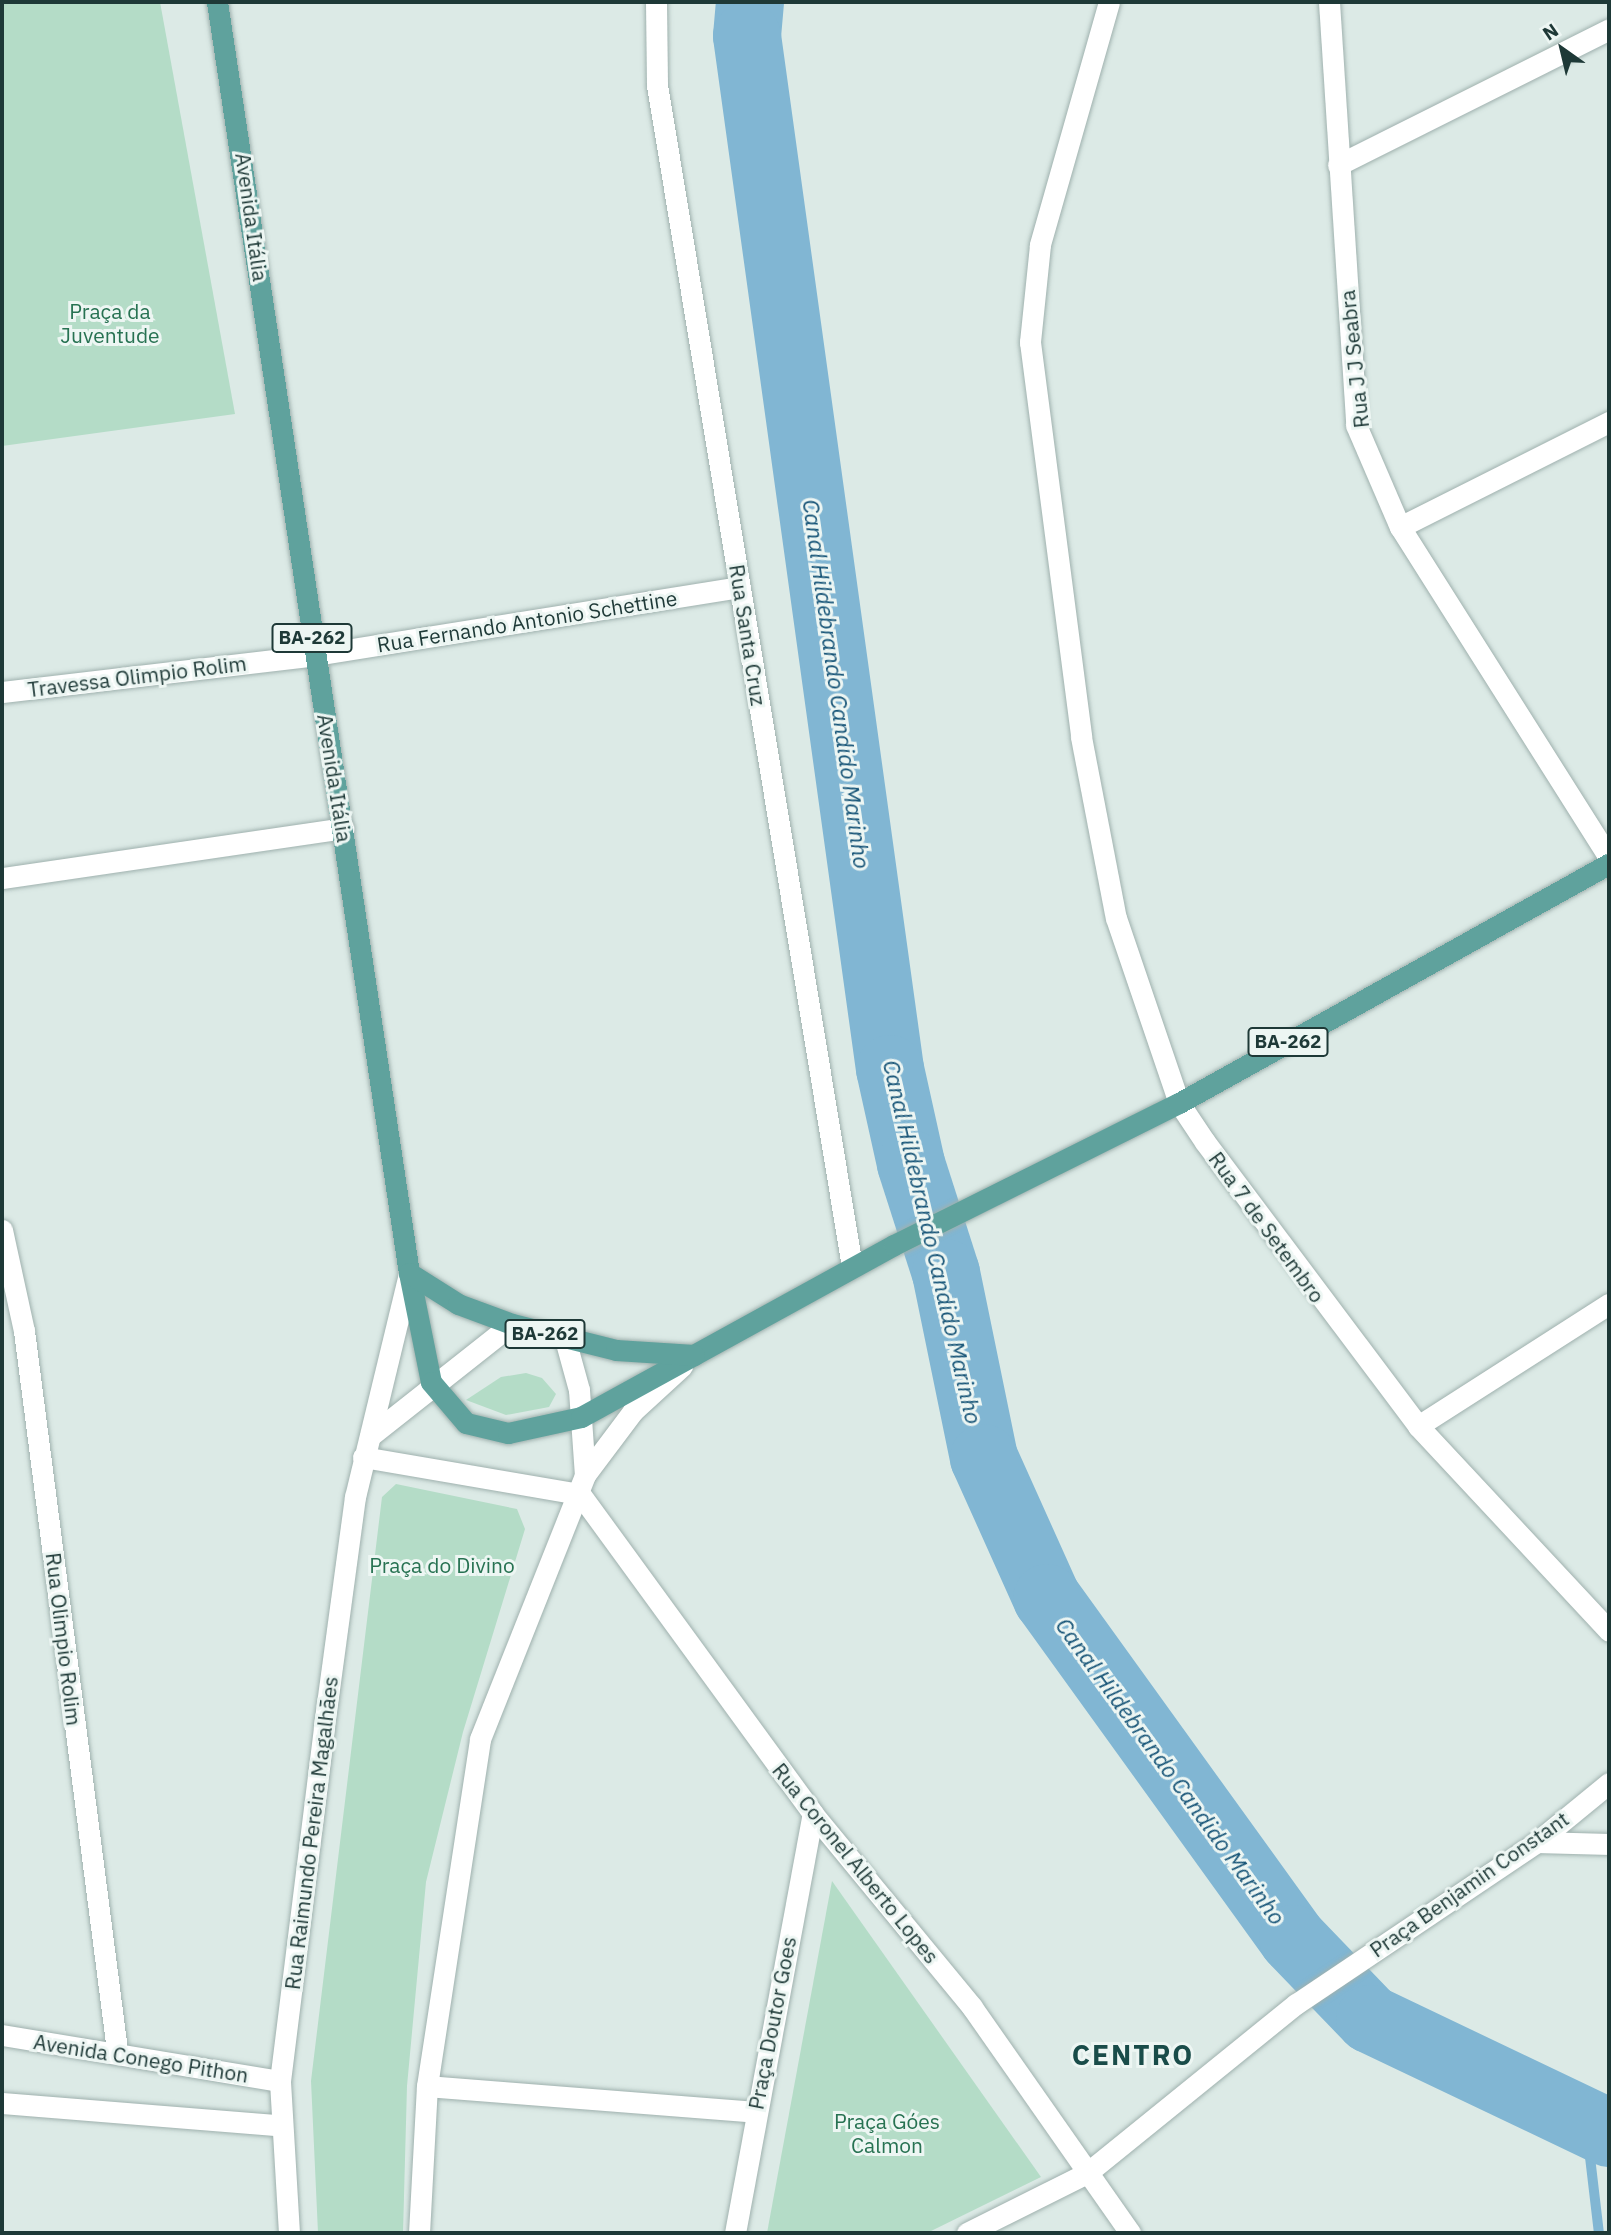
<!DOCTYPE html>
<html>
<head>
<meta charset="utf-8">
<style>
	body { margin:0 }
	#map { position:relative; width:1611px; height:2235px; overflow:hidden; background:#dceae6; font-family:"IBM Plex Sans",sans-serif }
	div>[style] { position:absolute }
	.green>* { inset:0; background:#b4dcc7 }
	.stream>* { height:10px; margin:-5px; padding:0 5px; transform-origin:5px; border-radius:5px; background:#81b6d3 }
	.river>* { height:68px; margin:-34px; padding:0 34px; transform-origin:34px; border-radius:34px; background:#81b6d3 }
	.roads { filter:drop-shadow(0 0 2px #9fb1ae) drop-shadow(0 0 2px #9fb1ae) }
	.street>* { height:21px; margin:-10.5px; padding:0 10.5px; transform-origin:10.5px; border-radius:10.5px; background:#fff }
	.secondary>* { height:21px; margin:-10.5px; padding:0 10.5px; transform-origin:10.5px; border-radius:10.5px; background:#fff }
	.primary>* { height:21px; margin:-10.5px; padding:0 10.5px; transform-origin:10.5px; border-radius:10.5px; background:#5fa29d }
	span { translate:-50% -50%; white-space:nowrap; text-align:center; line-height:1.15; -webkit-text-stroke:6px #edf6f3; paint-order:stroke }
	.shield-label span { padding:2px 5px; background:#edf6f3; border:2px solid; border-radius:5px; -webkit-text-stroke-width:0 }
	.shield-label { font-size:19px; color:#1e3937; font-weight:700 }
	.street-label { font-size:21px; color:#1e3937 }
	.park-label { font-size:21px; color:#277252 }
	.water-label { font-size:23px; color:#165477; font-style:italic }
	.district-label { font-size:28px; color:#194c49; font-weight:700; letter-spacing:2px }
	.frame { position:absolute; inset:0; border:4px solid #1e3937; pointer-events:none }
	.north { position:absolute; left:1527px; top:14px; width:70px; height:70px; -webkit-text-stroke:5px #edf6f3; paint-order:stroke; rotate:326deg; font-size:19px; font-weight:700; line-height:28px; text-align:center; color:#1e3937 }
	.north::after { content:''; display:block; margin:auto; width:24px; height:32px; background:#1e3937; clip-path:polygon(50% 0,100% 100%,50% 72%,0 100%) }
</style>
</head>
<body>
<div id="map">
	<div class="green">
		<div style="clip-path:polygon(2px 2px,160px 2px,235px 414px,2px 446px)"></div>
		<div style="clip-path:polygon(526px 1373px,542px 1378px,556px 1394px,549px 1407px,506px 1415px,466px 1400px,501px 1377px)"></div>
		<div style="clip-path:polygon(396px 1484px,517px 1509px,525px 1529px,463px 1732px,426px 1882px,407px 2086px,403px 2233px,318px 2233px,311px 2081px,382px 1497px)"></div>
		<div style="clip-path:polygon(832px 1881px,1041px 2177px,927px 2233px,767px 2233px)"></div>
	</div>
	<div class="stream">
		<div style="left:1586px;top:2123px;width:111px;rotate:83.3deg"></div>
	</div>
	<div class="river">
		<div style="left:750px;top:2px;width:34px;rotate:95deg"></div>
		<div style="left:747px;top:36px;width:1043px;rotate:82.12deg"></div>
		<div style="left:890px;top:1069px;width:97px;rotate:77.5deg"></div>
		<div style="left:911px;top:1164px;width:114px;rotate:72.2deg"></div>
		<div style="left:946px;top:1273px;width:189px;rotate:78.4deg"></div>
		<div style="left:984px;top:1458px;width:154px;rotate:65.8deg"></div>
		<div style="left:1047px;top:1598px;width:420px;rotate:54.2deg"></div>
		<div style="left:1293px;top:1939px;width:111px;rotate:46.1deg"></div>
		<div style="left:1370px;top:2019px;width:265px;rotate:25.5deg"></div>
	</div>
	<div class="roads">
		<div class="street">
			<div style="left:656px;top:2px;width:83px;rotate:89.3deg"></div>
			<div style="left:657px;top:85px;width:1198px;rotate:80.63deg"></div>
			<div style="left:1109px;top:2px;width:253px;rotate:105.9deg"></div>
			<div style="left:1040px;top:245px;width:98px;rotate:95.9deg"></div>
			<div style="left:1030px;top:342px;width:398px;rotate:82.6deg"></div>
			<div style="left:1081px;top:737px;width:184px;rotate:79.1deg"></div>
			<div style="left:1116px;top:918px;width:195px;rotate:71.2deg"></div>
			<div style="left:1179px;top:1103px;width:47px;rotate:56.3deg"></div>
			<div style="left:1205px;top:1142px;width:355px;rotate:53.1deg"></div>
			<div style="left:1418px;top:1426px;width:280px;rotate:47deg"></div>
			<div style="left:1329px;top:2px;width:424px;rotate:86.3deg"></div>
			<div style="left:1356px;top:425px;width:111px;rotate:66.7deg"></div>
			<div style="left:1400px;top:527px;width:391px;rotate:57.7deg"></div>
			<div style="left:1338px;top:165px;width:303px;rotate:-26.6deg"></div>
			<div style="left:1400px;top:527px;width:234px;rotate:-26.7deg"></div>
			<div style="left:2px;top:692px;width:315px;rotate:-6.7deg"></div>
			<div style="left:315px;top:655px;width:430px;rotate:-9.1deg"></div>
			<div style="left:2px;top:878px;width:345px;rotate:-8.3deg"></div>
			<div style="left:2px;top:1230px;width:103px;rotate:77.7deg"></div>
			<div style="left:24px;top:1331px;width:725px;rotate:82.63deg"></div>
			<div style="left:1418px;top:1426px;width:227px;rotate:-32.6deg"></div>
			<div style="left:363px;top:1457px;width:220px;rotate:9.7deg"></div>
			<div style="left:1537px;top:1842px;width:72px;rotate:1.6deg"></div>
			<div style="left:427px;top:2086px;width:329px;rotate:4.5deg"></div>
			<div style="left:735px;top:2233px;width:426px;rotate:-79.5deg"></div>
			<div style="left:967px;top:2233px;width:134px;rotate:-26.6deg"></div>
			<div style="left:1087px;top:2173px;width:269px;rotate:-39deg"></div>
			<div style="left:1296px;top:2004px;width:290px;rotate:-33.9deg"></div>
			<div style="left:1537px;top:1842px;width:93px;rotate:-39.3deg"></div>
		</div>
		<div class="secondary">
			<div style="left:565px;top:1339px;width:53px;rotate:74.6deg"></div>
			<div style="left:579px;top:1390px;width:85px;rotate:86deg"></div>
			<div style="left:370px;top:1436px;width:181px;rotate:-38.3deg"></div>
			<div style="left:580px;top:1494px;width:396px;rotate:53.9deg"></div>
			<div style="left:813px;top:1814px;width:250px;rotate:50.5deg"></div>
			<div style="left:972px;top:2007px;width:276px;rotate:55deg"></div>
			<div style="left:2px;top:2035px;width:282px;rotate:9.4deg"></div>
			<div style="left:2px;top:2103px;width:277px;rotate:4.6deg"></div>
			<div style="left:289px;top:2233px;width:152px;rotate:-93.4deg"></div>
			<div style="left:280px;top:2081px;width:358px;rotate:-82.9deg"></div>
			<div style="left:324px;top:1726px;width:231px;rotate:-82.3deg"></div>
			<div style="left:355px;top:1497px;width:230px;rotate:-76.4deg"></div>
			<div style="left:419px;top:2233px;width:147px;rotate:-86.9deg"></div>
			<div style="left:427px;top:2086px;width:351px;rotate:-81.3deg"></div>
			<div style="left:480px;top:1739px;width:284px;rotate:-68.3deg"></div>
			<div style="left:585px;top:1475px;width:80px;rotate:-53.1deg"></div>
			<div style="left:633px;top:1411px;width:67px;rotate:-42.6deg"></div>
		</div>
		<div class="primary">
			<div style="left:217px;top:2px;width:1285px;rotate:81.41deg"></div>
			<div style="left:409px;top:1273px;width:111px;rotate:78.6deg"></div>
			<div style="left:431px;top:1382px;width:54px;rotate:49.5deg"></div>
			<div style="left:466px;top:1423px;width:43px;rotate:13.4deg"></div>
			<div style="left:508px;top:1433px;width:75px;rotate:-12.4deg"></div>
			<div style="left:581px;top:1417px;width:357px;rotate:-28.8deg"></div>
			<div style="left:894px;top:1245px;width:318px;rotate:-26.5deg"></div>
			<div style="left:1179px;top:1103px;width:492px;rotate:-29.1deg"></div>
			<div style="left:409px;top:1273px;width:58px;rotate:32.3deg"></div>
			<div style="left:458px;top:1304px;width:58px;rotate:20.3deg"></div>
			<div style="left:512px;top:1324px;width:107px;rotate:14deg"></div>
			<div style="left:616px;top:1350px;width:78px;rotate:3.7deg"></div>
		</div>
	</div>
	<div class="shield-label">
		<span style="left:312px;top:638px">BA-262</span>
		<span style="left:1288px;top:1042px">BA-262</span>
		<span style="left:545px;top:1334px">BA-262</span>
	</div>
	<div class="street-label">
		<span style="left:252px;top:217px;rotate:82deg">Avenida Itália</span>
		<span style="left:1354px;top:359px;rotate:-96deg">Rua J J Seabra</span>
		<span style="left:527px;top:621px;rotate:-9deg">Rua Fernando Antonio Schettine</span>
		<span style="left:748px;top:635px;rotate:81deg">Rua Santa Cruz</span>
		<span style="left:137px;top:676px;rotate:-7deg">Travessa Olimpio Rolim</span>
		<span style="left:335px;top:778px;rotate:81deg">Avenida Itália</span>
		<span style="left:1267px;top:1227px;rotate:54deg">Rua 7 de Setembro</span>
		<span style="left:64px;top:1639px;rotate:83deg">Rua Olimpio Rolim</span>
		<span style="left:311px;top:1833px;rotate:-83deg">Rua Raimundo Pereira Magalhães</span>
		<span style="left:856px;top:1863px;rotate:51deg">Rua Coronel Alberto Lopes</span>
		<span style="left:1469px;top:1884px;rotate:-35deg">Praça Benjamin Constant</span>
		<span style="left:772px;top:2023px;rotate:-79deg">Praça Doutor Goes</span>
		<span style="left:141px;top:2058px;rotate:9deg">Avenida Conego Pithon</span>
	</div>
	<div class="park-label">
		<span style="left:110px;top:323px">Praça da<br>Juventude</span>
		<span style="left:442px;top:1565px">Praça do Divino</span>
		<span style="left:887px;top:2133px">Praça Góes<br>Calmon</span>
	</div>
	<div class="water-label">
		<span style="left:837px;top:684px;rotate:82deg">Canal Hildebrando Candido Marinho</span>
		<span style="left:933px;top:1242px;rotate:77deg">Canal Hildebrando Candido Marinho</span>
		<span style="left:1171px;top:1771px;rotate:54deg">Canal Hildebrando Candido Marinho</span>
	</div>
	<div class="district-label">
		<span style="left:1133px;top:2055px">CENTRO</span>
	</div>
	<div class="frame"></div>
	<div class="north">N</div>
</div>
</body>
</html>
